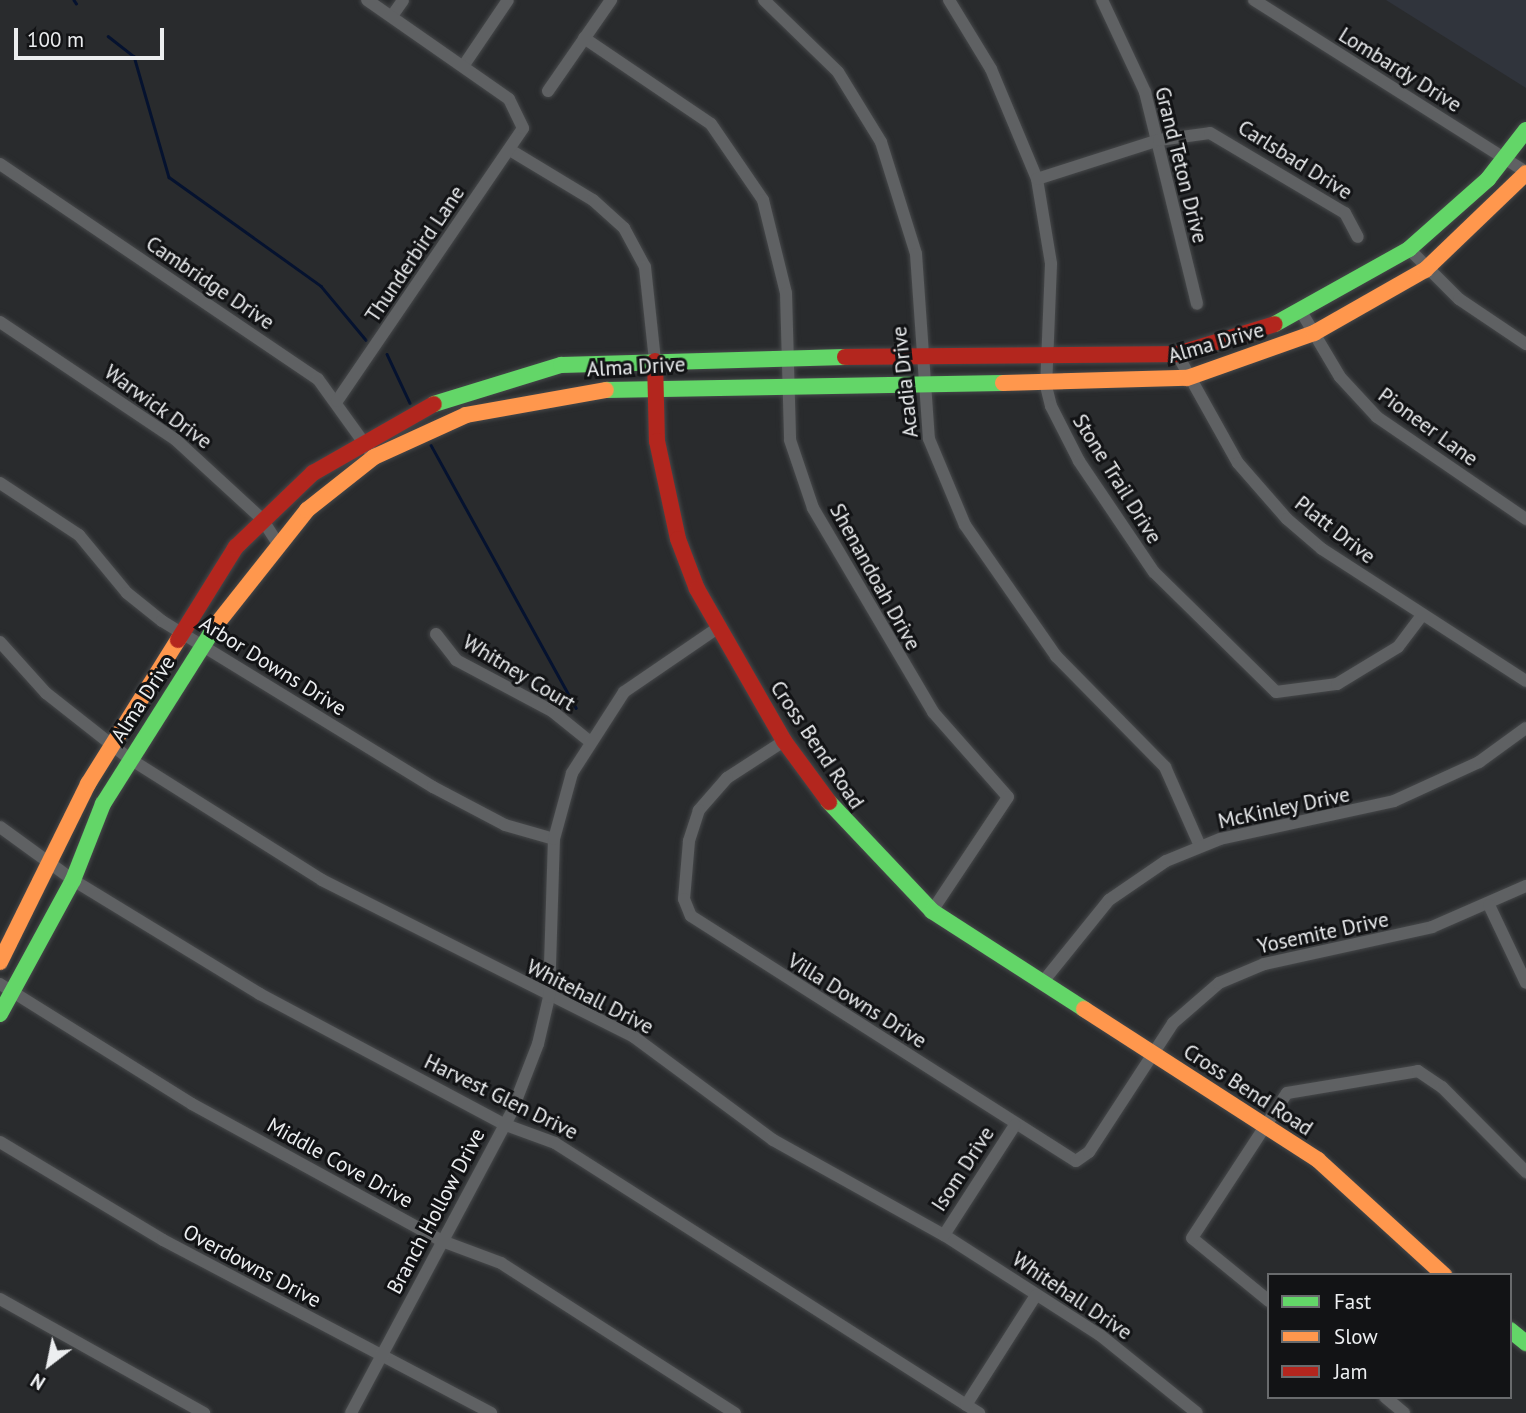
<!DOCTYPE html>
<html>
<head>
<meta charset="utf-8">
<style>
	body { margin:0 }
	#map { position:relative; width:1526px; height:1413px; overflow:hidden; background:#292b2d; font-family:"PT Sans",sans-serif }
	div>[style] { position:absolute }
	.built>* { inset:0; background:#30343c }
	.stream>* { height:2.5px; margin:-1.25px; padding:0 1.25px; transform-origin:1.25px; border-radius:1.25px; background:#05122f }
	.roads { filter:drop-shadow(0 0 2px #46484a) drop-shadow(0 0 2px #46484a) }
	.street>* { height:12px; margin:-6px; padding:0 6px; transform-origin:6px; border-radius:6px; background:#5f6163 }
	.fast>* { height:16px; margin:-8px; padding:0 8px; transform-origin:8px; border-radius:8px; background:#63d668 }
	.slow>* { height:16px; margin:-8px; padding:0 8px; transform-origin:8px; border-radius:8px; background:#ff974d }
	.jam>* { height:16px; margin:-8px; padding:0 8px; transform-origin:8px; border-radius:8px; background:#b3261e }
	span { translate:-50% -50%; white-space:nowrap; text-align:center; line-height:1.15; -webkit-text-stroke:6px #121315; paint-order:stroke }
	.street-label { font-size:21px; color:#eceef0 }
	.legend { position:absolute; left:1267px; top:1273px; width:245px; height:126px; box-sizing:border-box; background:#121315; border:2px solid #696b6d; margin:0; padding:9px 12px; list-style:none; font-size:21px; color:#eceef0 }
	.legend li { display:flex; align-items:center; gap:14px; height:35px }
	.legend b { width:35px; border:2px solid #696b6d }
	.north { position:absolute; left:14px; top:1329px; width:70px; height:70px; -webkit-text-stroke:5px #121315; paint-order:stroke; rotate:212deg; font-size:19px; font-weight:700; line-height:28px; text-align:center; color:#eceef0 }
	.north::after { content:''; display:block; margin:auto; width:24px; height:32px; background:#eceef0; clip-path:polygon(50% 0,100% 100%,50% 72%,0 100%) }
	.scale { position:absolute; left:14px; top:28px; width:150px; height:32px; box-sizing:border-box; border:4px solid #eceef0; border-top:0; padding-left:9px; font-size:21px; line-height:24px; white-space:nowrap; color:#eceef0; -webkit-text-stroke:5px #121315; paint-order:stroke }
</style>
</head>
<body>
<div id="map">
	<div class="built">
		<div style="clip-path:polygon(1386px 0,1526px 0,1526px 88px)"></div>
	</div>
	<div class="stream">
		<div style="left:74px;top:0;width:4px;rotate:56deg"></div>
		<div style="left:108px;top:36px;width:33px;rotate:38deg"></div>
		<div style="left:134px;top:56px;width:126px;rotate:73.9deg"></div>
		<div style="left:169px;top:177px;width:187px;rotate:35.6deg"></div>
		<div style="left:321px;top:286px;width:70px;rotate:50.2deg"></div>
		<div style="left:387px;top:354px;width:54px;rotate:64.9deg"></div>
		<div style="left:431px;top:445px;width:300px;rotate:61.1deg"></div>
	</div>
	<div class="roads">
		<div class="street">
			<div style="left:764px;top:0;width:103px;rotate:44.2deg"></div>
			<div style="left:838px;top:72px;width:82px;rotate:58.4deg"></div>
			<div style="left:881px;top:142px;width:117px;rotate:72.6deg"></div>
			<div style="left:916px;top:254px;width:185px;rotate:86deg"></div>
			<div style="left:929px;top:439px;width:93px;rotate:67.3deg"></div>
			<div style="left:965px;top:525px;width:160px;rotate:55.2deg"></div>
			<div style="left:1056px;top:656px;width:156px;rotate:45.5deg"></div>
			<div style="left:1165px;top:767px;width:86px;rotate:66.1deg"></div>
			<div style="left:949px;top:0;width:81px;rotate:58.7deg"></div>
			<div style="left:991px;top:69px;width:119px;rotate:67.3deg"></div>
			<div style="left:1037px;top:179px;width:86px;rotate:80.6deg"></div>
			<div style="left:1051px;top:264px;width:122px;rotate:92.3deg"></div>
			<div style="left:1046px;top:386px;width:21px;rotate:76deg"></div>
			<div style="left:1051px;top:406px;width:62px;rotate:63deg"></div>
			<div style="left:1079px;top:461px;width:134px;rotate:56deg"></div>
			<div style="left:1154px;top:572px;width:171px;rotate:44.5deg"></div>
			<div style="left:1276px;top:692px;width:62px;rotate:-7.5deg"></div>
			<div style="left:1337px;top:684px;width:71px;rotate:-31.2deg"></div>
			<div style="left:1398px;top:647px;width:40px;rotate:-53deg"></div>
			<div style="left:1102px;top:0;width:102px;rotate:64.9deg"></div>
			<div style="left:1145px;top:92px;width:218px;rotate:76.2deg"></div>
			<div style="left:1254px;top:0;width:322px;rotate:32.3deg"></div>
			<div style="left:392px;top:16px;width:19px;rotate:-55deg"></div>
			<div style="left:584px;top:38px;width:153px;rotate:34.1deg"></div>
			<div style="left:711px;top:124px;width:92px;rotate:55.6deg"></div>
			<div style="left:763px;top:200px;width:96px;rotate:76.1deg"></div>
			<div style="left:786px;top:293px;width:147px;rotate:88.4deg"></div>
			<div style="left:790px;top:440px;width:72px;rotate:71.3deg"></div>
			<div style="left:813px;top:508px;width:237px;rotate:59.5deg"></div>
			<div style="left:933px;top:712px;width:113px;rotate:48.6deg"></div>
			<div style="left:1008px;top:797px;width:137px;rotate:123.7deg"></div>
			<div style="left:464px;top:65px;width:78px;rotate:-55.9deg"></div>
			<div style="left:548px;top:91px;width:111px;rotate:-55.3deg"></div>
			<div style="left:510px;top:150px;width:97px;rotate:31.1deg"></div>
			<div style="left:593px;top:200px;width:42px;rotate:42.1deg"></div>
			<div style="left:624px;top:228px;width:44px;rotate:61.7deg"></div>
			<div style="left:645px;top:267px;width:95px;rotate:83.9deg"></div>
			<div style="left:0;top:164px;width:384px;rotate:34.1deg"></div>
			<div style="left:318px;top:379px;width:96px;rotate:54.3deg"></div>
			<div style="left:1037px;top:179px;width:128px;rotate:-17.7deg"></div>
			<div style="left:1159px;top:140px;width:51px;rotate:-7.8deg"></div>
			<div style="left:1210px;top:133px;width:157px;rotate:30.7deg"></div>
			<div style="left:1345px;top:213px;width:27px;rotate:62deg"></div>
			<div style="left:1409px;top:249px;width:71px;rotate:45deg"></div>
			<div style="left:1459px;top:299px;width:81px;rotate:33.9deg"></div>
			<div style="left:1302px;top:313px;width:74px;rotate:59.3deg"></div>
			<div style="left:1340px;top:377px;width:54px;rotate:47.2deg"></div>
			<div style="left:1377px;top:417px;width:181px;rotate:34.4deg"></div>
			<div style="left:0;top:322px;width:212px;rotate:33.8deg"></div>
			<div style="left:176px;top:440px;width:117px;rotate:42.6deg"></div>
			<div style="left:262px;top:519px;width:27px;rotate:57deg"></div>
			<div style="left:1177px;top:354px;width:125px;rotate:60.8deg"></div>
			<div style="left:1238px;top:463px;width:74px;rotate:48.8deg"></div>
			<div style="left:1287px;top:519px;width:46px;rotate:40.6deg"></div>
			<div style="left:1322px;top:549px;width:243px;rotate:32.9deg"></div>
			<div style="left:337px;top:401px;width:330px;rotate:-55.7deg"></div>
			<div style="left:523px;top:128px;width:32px;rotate:-116deg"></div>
			<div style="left:509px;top:99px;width:173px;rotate:-145.1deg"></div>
			<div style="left:0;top:483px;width:95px;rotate:33.4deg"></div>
			<div style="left:79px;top:535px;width:75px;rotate:50.4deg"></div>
			<div style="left:127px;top:593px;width:45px;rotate:38.7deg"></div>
			<div style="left:162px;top:621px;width:318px;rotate:31.5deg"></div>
			<div style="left:433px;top:787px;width:81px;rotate:27.8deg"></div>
			<div style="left:505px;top:825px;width:51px;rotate:15.9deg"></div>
			<div style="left:436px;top:634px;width:33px;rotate:52deg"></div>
			<div style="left:456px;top:660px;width:109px;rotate:28deg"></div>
			<div style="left:552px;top:711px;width:46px;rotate:38.9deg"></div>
			<div style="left:0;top:642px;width:69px;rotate:48deg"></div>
			<div style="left:46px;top:693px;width:107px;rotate:38.2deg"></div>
			<div style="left:130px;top:759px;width:227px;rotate:32.2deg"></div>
			<div style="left:322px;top:880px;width:349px;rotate:26.7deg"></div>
			<div style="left:634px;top:1037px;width:173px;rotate:36.5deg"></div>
			<div style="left:773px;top:1140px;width:196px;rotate:29.1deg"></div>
			<div style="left:944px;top:1235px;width:185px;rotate:32.7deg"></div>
			<div style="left:1100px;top:1335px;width:124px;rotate:38.8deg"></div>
			<div style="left:784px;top:741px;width:68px;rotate:147deg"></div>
			<div style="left:727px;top:778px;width:43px;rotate:131.2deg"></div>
			<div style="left:699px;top:810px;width:33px;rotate:108deg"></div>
			<div style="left:689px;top:841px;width:58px;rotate:94.9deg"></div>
			<div style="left:684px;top:899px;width:18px;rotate:68deg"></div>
			<div style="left:691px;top:916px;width:456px;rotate:32.5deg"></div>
			<div style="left:1076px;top:1161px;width:16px;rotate:-35deg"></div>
			<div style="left:1089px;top:1152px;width:154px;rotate:-56.9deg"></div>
			<div style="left:1173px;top:1023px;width:61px;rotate:-41deg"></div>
			<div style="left:1219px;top:983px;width:49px;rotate:-22.9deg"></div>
			<div style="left:1264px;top:964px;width:172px;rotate:-12.4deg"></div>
			<div style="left:1432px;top:927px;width:103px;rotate:-23.6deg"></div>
			<div style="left:0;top:827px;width:90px;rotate:36deg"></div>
			<div style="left:73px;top:880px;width:219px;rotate:31.4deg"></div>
			<div style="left:260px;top:994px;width:276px;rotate:28.1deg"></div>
			<div style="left:503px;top:1124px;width:55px;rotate:20.1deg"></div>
			<div style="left:555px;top:1143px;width:503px;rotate:32.49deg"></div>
			<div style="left:1489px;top:905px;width:86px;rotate:64.6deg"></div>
			<div style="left:1042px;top:983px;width:107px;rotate:-51.1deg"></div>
			<div style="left:1109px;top:900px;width:69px;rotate:-34.4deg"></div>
			<div style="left:1166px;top:861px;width:58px;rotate:-22.2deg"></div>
			<div style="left:1220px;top:839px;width:178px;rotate:-12.3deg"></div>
			<div style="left:1394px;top:801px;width:94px;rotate:-24.6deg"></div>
			<div style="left:1479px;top:762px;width:58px;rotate:-35.9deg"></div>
			<div style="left:0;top:984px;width:226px;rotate:32deg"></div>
			<div style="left:192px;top:1104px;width:285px;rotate:28.7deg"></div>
			<div style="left:442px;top:1241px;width:63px;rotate:20.4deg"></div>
			<div style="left:501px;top:1263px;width:278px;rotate:32.7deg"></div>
			<div style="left:0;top:1142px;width:190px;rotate:31deg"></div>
			<div style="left:163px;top:1240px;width:371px;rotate:27.8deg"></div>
			<div style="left:944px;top:1235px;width:131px;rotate:-57.2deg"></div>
			<div style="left:0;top:1299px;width:234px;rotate:29.2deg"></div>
			<div style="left:1269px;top:1301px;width:99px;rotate:-140.7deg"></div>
			<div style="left:1192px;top:1238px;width:173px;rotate:-56.8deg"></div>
			<div style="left:1287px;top:1093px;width:133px;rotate:-9.5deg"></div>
			<div style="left:1418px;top:1071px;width:29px;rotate:34deg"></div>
			<div style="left:1442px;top:1087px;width:120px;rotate:45.3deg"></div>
			<div style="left:1385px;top:1397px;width:25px;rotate:40deg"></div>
			<div style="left:966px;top:1405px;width:130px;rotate:-57.5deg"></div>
			<div style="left:351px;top:1413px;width:342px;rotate:-61.9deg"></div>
			<div style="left:512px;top:1111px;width:72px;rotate:-68.8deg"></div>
			<div style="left:538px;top:1044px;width:48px;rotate:-76.8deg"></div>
			<div style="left:549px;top:997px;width:158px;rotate:-88.2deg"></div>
			<div style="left:554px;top:839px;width:68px;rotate:-74.7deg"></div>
			<div style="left:572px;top:773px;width:96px;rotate:-57.3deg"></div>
			<div style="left:624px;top:692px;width:112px;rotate:-34.4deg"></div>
		</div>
		<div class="fast">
			<div style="left:1275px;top:324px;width:154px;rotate:-29.2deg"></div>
			<div style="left:1409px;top:249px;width:106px;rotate:-41.5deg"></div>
			<div style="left:1488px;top:179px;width:62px;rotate:-52.2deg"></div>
			<div style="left:606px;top:390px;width:397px;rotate:-1deg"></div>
			<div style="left:434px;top:404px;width:133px;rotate:-17.1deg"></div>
			<div style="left:561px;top:365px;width:284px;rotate:-1.6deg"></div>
			<div style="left:829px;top:802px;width:150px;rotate:46.6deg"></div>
			<div style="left:932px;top:911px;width:181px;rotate:32.8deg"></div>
			<div style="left:0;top:1014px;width:153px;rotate:-61.4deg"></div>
			<div style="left:73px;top:880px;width:82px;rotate:-68.5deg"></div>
			<div style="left:103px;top:804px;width:212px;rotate:-57.7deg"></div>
			<div style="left:1510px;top:1330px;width:21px;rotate:39deg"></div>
		</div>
		<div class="slow">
			<div style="left:1003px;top:383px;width:184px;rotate:-1.6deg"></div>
			<div style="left:1187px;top:378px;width:135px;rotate:-19.5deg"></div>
			<div style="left:1314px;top:333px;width:128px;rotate:-29.6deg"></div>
			<div style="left:1425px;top:270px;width:140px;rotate:-43.8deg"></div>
			<div style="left:216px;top:625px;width:147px;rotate:-51.6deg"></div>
			<div style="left:307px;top:510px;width:85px;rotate:-38.3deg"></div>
			<div style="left:374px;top:457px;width:101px;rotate:-24.5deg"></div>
			<div style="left:466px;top:415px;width:142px;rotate:-10.1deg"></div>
			<div style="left:0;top:962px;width:199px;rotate:-63.7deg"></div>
			<div style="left:88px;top:784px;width:170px;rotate:-58deg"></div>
			<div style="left:1084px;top:1009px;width:278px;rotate:32.8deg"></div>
			<div style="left:1318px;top:1160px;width:171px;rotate:42.4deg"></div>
		</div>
		<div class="jam">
			<div style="left:845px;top:357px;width:332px;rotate:-0.5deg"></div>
			<div style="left:1177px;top:354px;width:102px;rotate:-17deg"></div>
			<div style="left:655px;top:361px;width:80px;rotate:88.6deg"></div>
			<div style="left:657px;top:441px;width:100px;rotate:77.9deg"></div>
			<div style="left:678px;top:539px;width:53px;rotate:69.2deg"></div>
			<div style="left:697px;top:589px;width:175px;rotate:60.2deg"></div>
			<div style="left:784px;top:741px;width:76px;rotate:53.6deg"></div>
			<div style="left:178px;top:640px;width:110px;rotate:-58.1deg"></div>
			<div style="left:236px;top:547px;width:107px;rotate:-43.9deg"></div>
			<div style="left:313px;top:473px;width:139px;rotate:-29.7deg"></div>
		</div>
	</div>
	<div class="street-label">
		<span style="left:1400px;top:70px;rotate:32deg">Lombardy Drive</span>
		<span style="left:1295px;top:160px;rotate:32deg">Carlsbad Drive</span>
		<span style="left:1181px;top:165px;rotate:76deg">Grand Teton Drive</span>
		<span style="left:415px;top:254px;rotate:-56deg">Thunderbird Lane</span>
		<span style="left:210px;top:283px;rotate:34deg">Cambridge Drive</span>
		<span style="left:1216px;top:343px;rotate:-16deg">Alma Drive</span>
		<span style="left:636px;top:367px;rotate:-3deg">Alma Drive</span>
		<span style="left:905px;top:382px;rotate:-96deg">Acadia Drive</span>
		<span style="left:158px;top:407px;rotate:36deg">Warwick Drive</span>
		<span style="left:1428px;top:427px;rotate:36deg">Pioneer Lane</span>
		<span style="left:1117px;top:479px;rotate:58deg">Stone Trail Drive</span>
		<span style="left:1335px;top:530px;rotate:38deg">Platt Drive</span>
		<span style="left:875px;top:577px;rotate:61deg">Shenandoah Drive</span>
		<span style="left:273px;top:666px;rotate:32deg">Arbor Downs Drive</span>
		<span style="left:519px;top:673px;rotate:31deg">Whitney Court</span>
		<span style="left:143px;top:699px;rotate:-57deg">Alma Drive</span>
		<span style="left:817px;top:745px;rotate:56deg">Cross Bend Road</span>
		<span style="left:1284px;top:808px;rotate:-12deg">McKinley Drive</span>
		<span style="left:1323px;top:933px;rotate:-12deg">Yosemite Drive</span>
		<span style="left:590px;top:997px;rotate:27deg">Whitehall Drive</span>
		<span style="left:857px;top:1001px;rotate:32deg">Villa Downs Drive</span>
		<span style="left:1248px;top:1090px;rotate:33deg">Cross Bend Road</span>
		<span style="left:501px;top:1097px;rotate:26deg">Harvest Glen Drive</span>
		<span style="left:340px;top:1163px;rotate:29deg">Middle Cove Drive</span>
		<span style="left:963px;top:1169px;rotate:-57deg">Isom Drive</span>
		<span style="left:436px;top:1211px;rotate:-62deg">Branch Hollow Drive</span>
		<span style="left:252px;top:1266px;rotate:28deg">Overdowns Drive</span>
		<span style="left:1072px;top:1296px;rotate:34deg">Whitehall Drive</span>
	</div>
	<ul class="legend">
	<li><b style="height:9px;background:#63d668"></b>Fast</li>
	<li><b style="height:9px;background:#ff974d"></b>Slow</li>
	<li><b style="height:9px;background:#b3261e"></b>Jam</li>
	</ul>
	<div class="north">N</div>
	<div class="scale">100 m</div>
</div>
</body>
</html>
